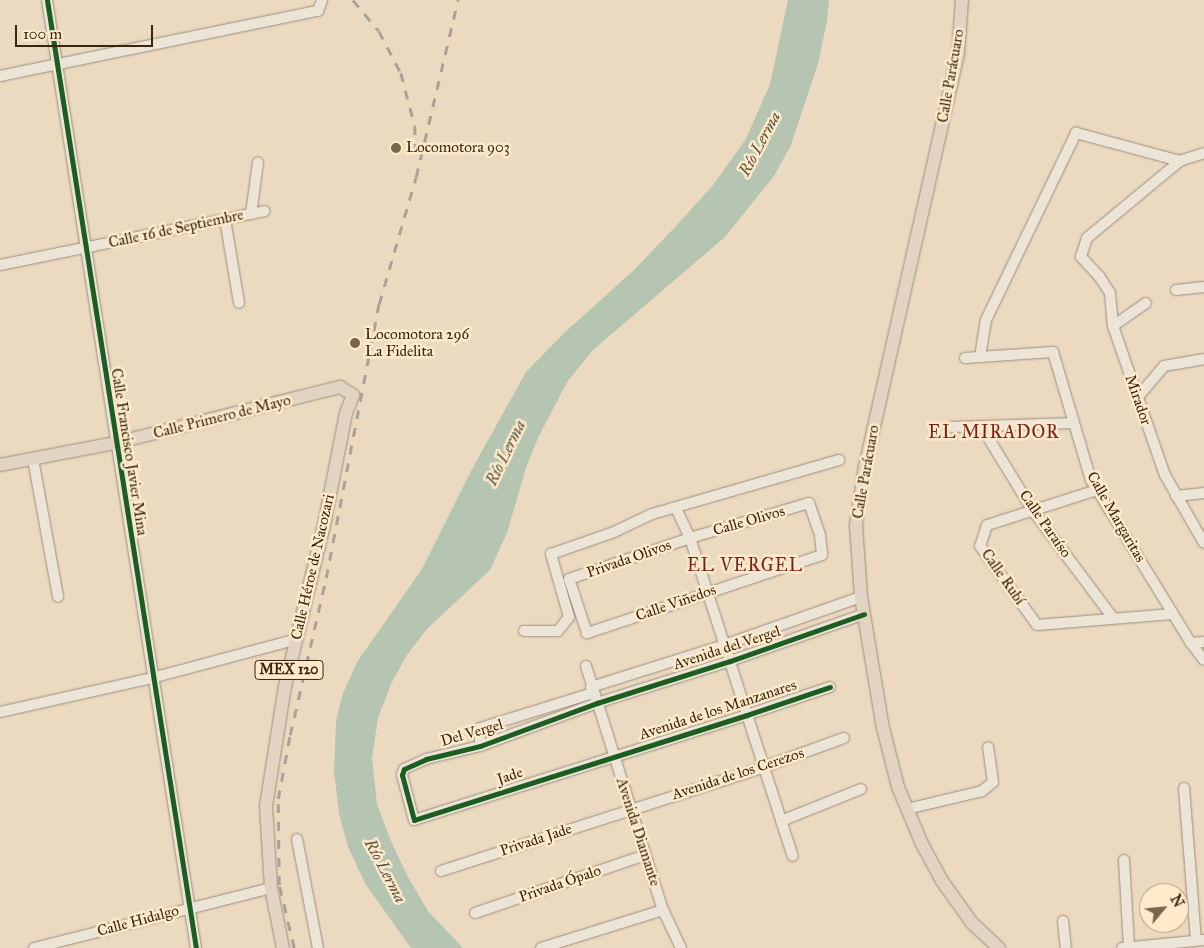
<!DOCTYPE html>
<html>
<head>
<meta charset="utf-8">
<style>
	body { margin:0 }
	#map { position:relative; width:1204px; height:948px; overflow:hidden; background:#ecdac0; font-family:"IM FELL Great Primer",serif }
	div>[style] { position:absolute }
	.water>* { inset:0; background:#b6c5b1 }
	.roads { filter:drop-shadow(0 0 1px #9b8f7d) drop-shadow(0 0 1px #9b8f7d) }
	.minor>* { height:10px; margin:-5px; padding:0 5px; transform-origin:5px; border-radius:5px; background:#ede4d8 }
	.major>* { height:12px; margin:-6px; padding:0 6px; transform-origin:6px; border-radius:6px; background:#e1d4c3 }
	.rail>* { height:2.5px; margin-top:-1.25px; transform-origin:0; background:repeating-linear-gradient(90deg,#aba296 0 9px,transparent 0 18px) }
	.cycleway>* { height:5px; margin:-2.5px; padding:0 2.5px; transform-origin:2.5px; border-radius:2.5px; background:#1b5e20 }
	.dots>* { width:14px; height:14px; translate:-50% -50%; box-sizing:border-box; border:2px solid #fee9cb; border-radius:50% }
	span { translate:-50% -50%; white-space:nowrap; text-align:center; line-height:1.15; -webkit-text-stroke:5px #fee9cb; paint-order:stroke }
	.shield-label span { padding:1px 4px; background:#fee9cb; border:1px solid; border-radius:4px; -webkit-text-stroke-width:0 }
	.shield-label { font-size:14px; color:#3a240c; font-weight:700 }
	.street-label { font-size:15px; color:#3a240c }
	.poi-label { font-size:15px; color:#3a240c }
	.left { translate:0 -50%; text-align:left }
	.water-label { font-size:16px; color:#58523b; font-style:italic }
	.quarter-label { font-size:18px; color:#7a1f14; letter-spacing:1px }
	.north { position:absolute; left:1139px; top:883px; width:50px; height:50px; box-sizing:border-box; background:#fee9cb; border:1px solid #b09a7f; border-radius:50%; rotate:62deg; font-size:14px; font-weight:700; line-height:20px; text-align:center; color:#3a240c }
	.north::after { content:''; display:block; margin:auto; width:18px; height:22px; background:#78644b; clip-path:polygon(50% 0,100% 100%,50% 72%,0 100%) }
	.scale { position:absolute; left:15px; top:25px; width:138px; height:22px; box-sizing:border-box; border:2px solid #3a240c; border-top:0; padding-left:6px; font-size:15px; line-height:18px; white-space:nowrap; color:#3a240c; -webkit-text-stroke:4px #fee9cb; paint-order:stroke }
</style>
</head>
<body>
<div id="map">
	<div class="water">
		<div style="clip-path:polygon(788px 0,829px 0,827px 21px,818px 64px,791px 145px,774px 176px,725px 237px,593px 350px,567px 382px,538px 438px,526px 468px,507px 533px,490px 570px,427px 629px,407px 655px,391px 684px,378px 718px,372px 758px,377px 804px,390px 839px,407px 875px,428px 911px,463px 948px,411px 948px,366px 885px,348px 847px,339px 814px,334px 771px,336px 721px,342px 696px,357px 662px,422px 569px,472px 469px,526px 372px,564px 333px,634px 270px,677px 225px,713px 185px,746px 139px,770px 84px)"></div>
	</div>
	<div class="roads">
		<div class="minor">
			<div style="left:47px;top:0;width:960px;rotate:81.07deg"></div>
			<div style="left:0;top:76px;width:325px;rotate:-11.6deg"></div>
			<div style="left:318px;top:11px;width:12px;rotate:-70deg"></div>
			<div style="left:1204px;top:153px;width:25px;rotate:162deg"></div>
			<div style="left:1180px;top:161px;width:121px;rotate:140.4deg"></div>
			<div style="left:1087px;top:238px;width:20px;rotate:108deg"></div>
			<div style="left:1081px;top:257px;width:26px;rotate:47deg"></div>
			<div style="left:1099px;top:276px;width:20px;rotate:57deg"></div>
			<div style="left:1110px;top:293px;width:33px;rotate:85deg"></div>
			<div style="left:1113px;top:326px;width:158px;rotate:70.8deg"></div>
			<div style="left:1165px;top:475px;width:78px;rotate:60.2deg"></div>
			<div style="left:251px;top:214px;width:52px;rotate:-82.3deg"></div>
			<div style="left:225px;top:219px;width:85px;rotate:80.5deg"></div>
			<div style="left:0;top:265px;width:270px;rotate:-11.5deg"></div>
			<div style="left:1176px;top:290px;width:28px;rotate:-6deg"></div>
			<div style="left:1113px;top:326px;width:40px;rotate:-34.9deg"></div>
			<div style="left:980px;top:357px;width:37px;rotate:-81deg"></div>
			<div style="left:986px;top:320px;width:208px;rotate:-64.3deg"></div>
			<div style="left:1076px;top:133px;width:108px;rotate:15.1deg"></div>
			<div style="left:965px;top:358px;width:88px;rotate:-3.9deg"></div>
			<div style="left:1053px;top:352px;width:134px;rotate:73.5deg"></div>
			<div style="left:1091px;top:480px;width:191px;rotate:58.5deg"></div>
			<div style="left:1191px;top:643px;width:21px;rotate:53deg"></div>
			<div style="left:1137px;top:398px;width:42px;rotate:-49.8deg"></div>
			<div style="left:1164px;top:366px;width:41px;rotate:-9.9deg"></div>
			<div style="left:981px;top:426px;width:100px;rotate:58.5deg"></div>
			<div style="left:1033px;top:511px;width:134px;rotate:53.2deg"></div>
			<div style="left:952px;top:427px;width:122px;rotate:-1.9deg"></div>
			<div style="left:33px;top:459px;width:140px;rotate:79.7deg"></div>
			<div style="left:1097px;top:490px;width:115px;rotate:162.3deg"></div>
			<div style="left:987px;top:525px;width:22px;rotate:108deg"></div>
			<div style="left:980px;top:546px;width:97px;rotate:54.2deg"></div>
			<div style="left:1037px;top:625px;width:136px;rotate:-4.6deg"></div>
			<div style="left:1176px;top:496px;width:28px;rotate:-6deg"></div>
			<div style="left:809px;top:503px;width:34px;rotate:71deg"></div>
			<div style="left:820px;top:535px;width:20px;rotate:84deg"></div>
			<div style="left:822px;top:555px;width:248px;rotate:161.6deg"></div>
			<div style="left:587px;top:633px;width:57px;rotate:-108.4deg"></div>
			<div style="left:569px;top:579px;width:128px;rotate:-18.7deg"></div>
			<div style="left:690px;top:538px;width:124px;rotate:-16.4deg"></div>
			<div style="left:676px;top:508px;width:33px;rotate:65deg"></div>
			<div style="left:690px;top:538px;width:334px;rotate:72.1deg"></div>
			<div style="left:524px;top:631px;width:34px"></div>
			<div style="left:558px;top:631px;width:18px;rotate:-52deg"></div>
			<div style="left:569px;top:617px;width:66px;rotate:-105.9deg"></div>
			<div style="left:551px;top:554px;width:67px;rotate:-19.2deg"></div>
			<div style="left:614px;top:532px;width:42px;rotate:-25.3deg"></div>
			<div style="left:652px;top:514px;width:195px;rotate:-16.1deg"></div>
			<div style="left:1191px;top:643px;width:13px;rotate:-4deg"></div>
			<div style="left:586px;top:666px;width:256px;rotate:72.5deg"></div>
			<div style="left:663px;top:910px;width:42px;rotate:64.7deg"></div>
			<div style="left:591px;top:687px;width:139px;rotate:-17.5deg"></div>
			<div style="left:724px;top:645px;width:145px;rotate:-19.3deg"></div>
			<div style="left:830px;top:687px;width:88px;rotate:161.4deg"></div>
			<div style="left:747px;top:715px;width:349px;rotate:162.5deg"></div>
			<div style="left:414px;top:820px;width:47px;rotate:-104.9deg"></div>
			<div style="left:402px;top:775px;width:6px;rotate:-72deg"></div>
			<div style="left:404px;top:769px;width:24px;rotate:-24deg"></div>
			<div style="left:426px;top:759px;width:56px;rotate:-13.5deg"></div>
			<div style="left:480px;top:746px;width:125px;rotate:-20.2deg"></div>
			<div style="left:597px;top:703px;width:139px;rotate:-17.5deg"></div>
			<div style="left:730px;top:661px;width:142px;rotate:-19.3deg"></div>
			<div style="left:0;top:712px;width:156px;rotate:-12.6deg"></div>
			<div style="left:152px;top:678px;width:151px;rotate:-15deg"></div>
			<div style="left:480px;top:746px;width:18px;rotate:-90deg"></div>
			<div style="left:480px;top:728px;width:118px;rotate:-17.2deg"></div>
			<div style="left:1184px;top:788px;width:152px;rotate:85.5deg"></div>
			<div style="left:907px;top:809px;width:77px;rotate:-13.5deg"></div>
			<div style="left:982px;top:791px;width:14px;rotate:-39deg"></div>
			<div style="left:993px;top:782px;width:35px;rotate:-98deg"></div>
			<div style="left:781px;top:821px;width:86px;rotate:-21.8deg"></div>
			<div style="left:297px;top:839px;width:111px;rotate:79.1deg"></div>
			<div style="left:1124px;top:860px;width:87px;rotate:86.7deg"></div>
			<div style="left:441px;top:871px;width:339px;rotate:-17.8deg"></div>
			<div style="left:764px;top:767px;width:85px;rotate:-19.9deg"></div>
			<div style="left:475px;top:913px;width:180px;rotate:-18.8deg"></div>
			<div style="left:1063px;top:921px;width:27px;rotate:84deg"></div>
			<div style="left:34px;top:948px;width:244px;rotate:-14.2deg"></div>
			<div style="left:541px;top:948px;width:128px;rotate:-17.3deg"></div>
			<div style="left:1122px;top:948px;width:82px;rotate:-5.6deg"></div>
		</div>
		<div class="major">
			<div style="left:962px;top:0;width:54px;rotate:94.2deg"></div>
			<div style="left:958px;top:54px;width:422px;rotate:102.7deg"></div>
			<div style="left:865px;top:466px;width:60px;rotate:98.7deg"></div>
			<div style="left:856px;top:525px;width:72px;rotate:86deg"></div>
			<div style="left:861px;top:597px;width:133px;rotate:80.5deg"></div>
			<div style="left:883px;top:728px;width:61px;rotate:75.7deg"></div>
			<div style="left:898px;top:787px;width:62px;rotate:67.2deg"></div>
			<div style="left:922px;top:844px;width:42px;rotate:61.6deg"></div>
			<div style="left:942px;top:881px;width:52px;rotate:54.5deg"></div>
			<div style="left:972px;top:923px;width:37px;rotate:43deg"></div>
			<div style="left:0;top:465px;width:117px;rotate:-10.8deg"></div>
			<div style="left:115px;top:443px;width:232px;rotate:-14deg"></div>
			<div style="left:340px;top:387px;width:15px;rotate:32deg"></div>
			<div style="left:353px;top:395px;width:19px;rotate:111deg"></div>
			<div style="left:346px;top:413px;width:114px;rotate:101.1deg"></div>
			<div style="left:324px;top:525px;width:166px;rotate:103.6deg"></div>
			<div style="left:285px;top:686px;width:121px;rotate:99deg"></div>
			<div style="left:266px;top:806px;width:82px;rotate:86.5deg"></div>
			<div style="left:271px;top:888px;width:61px;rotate:78.7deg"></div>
		</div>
	</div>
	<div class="rail">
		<div style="left:353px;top:0;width:40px;rotate:50deg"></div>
		<div style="left:379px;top:31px;width:47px;rotate:62.4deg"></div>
		<div style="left:401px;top:73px;width:55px;rotate:75.2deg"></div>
		<div style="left:415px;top:126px;width:33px;rotate:88deg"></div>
		<div style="left:294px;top:948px;width:65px;rotate:-103.4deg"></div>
		<div style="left:279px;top:885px;width:86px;rotate:-90.7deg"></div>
		<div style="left:278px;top:799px;width:65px;rotate:-79.4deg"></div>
		<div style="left:290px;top:735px;width:161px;rotate:-77.1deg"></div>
		<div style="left:326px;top:578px;width:279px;rotate:-79.1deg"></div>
		<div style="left:379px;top:304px;width:132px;rotate:-73.8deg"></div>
		<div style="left:416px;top:177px;width:182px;rotate:-76.7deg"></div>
	</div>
	<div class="cycleway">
		<div style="left:47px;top:0;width:960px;rotate:81.07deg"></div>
		<div style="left:830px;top:687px;width:88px;rotate:161.4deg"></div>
		<div style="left:747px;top:715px;width:349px;rotate:162.5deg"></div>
		<div style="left:414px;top:820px;width:47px;rotate:-104.9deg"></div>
		<div style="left:402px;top:775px;width:6px;rotate:-72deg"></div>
		<div style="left:404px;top:769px;width:24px;rotate:-24deg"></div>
		<div style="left:426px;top:759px;width:56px;rotate:-13.5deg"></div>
		<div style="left:480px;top:746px;width:125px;rotate:-20.2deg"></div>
		<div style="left:597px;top:703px;width:139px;rotate:-17.5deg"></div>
		<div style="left:730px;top:661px;width:142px;rotate:-19.3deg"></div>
	</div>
	<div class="dots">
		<div style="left:396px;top:148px;background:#78644b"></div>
		<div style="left:355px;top:343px;background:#78644b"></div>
	</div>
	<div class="shield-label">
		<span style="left:289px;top:670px">MEX 120</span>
	</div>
	<div class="street-label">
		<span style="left:951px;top:76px;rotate:-80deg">Calle Parácuaro</span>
		<span style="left:176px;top:229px;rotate:-12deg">Calle 16 de Septiembre</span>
		<span style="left:1138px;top:400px;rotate:71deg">Mirador</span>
		<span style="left:222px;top:417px;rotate:-14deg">Calle Primero de Mayo</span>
		<span style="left:129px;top:452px;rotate:81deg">Calle Francisco Javier Mina</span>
		<span style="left:866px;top:472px;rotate:-80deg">Calle Parácuaro</span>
		<span style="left:1116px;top:517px;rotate:60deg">Calle Margaritas</span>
		<span style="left:749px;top:521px;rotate:-16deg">Calle Olivos</span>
		<span style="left:1045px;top:524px;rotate:55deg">Calle Paraíso</span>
		<span style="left:629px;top:559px;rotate:-19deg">Privada Olivos</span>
		<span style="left:313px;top:567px;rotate:-77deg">Calle Héroe de Nacozari</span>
		<span style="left:1003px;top:577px;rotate:55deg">Calle Rubí</span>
		<span style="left:676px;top:603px;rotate:-19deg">Calle Viñedos</span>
		<span style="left:727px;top:648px;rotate:-18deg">Avenida del Vergel</span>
		<span style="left:718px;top:710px;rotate:-18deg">Avenida de los Manzanares</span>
		<span style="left:472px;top:733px;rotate:-16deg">Del Vergel</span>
		<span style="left:738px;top:774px;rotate:-18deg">Avenida de los Cerezos</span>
		<span style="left:510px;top:776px;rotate:-18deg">Jade</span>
		<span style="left:638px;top:832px;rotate:72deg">Avenida Diamante</span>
		<span style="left:536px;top:840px;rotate:-18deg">Privada Jade</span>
		<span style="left:560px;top:884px;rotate:-19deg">Privada Ópalo</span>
		<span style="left:138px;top:921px;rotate:-15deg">Calle Hidalgo</span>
	</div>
	<div class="poi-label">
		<span class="left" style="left:406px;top:148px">Locomotora 903</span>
		<span class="left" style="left:365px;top:343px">Locomotora 296<br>La Fidelita</span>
	</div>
	<div class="water-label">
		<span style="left:760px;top:144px;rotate:-62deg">Río Lerma</span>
		<span style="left:506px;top:453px;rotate:-64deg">Río Lerma</span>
		<span style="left:385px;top:871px;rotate:62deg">Río Lerma</span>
	</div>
	<div class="quarter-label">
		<span style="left:994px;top:432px">EL MIRADOR</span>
		<span style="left:745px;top:565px">EL VERGEL</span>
	</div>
	<div class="north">N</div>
	<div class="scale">100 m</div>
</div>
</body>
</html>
